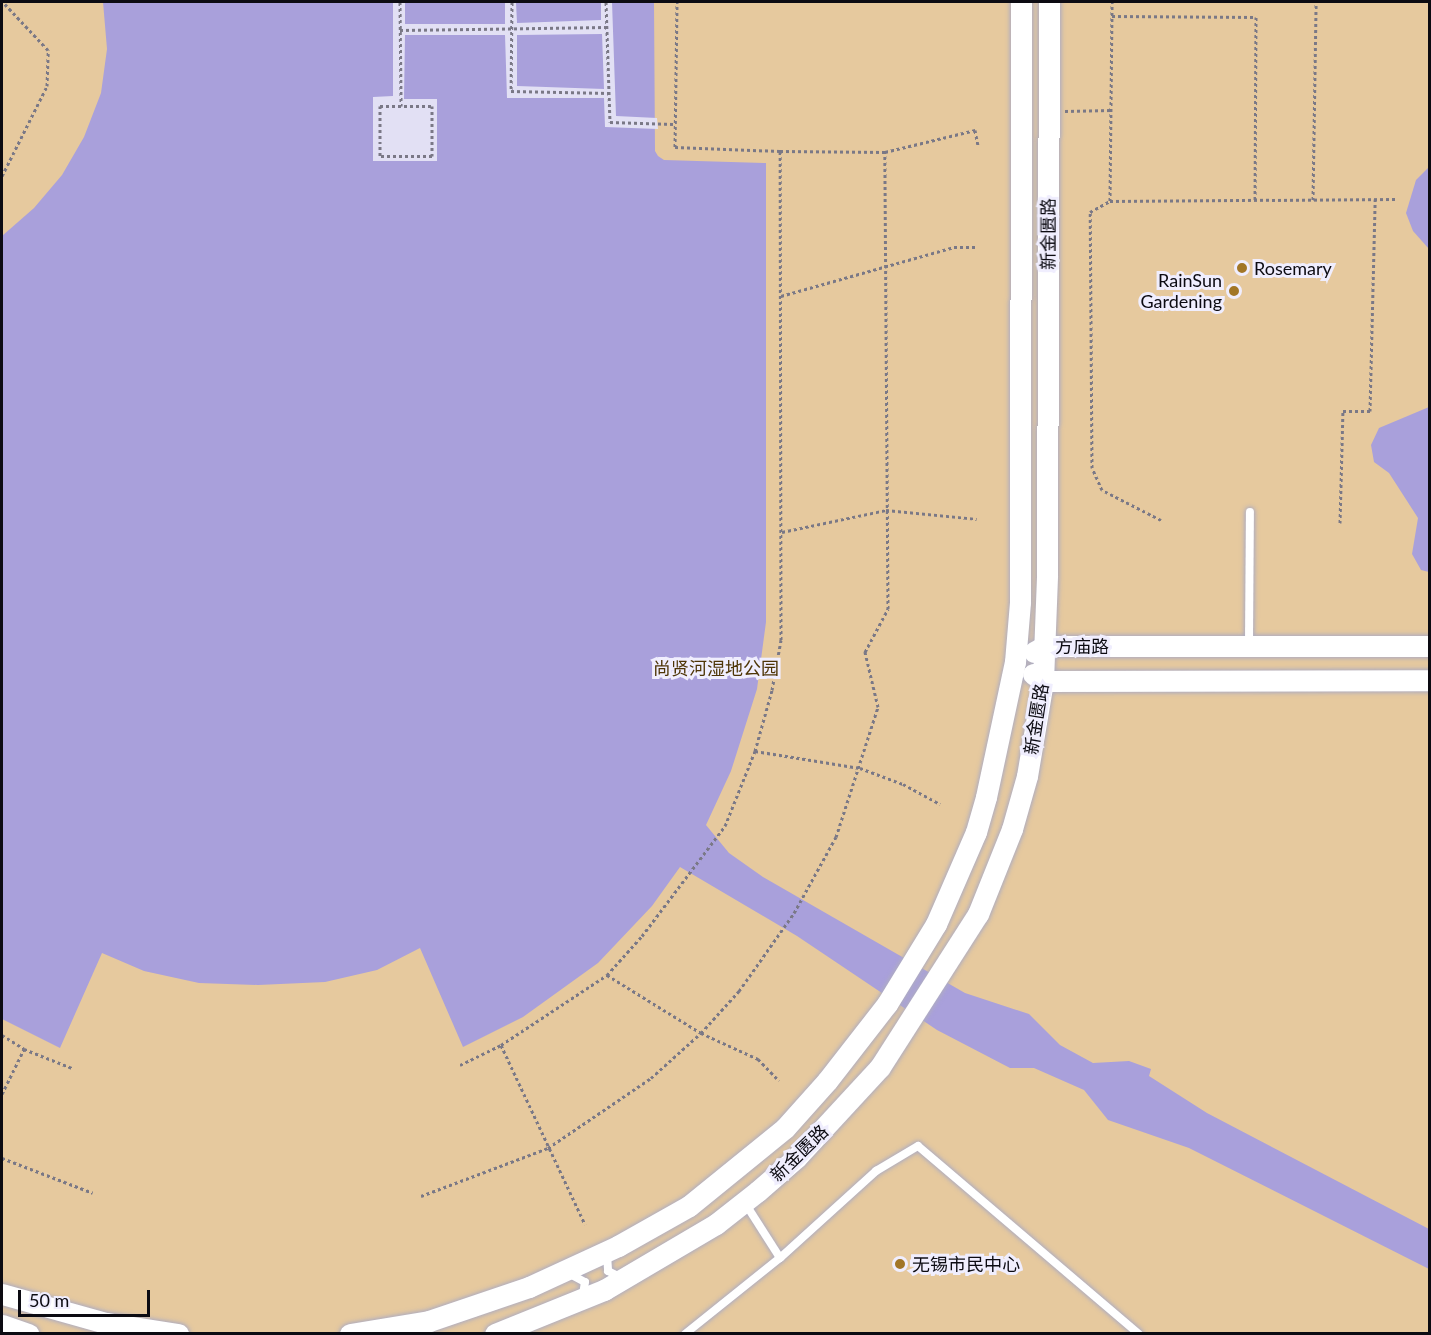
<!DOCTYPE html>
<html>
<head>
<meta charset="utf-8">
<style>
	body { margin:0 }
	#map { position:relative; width:1431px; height:1335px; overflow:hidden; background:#e2e0f4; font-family:Lato,"Noto Sans SC",sans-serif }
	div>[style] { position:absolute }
	.green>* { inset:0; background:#e6c99e; transform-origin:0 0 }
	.water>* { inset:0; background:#a9a0db }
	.pier>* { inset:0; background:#e2e0f4 }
	.path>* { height:3px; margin-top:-1.5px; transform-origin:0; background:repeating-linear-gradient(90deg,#7a7886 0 3px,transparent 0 6px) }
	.roads { filter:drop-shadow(0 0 2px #afadc0) drop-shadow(0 0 2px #afadc0) }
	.lane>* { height:8px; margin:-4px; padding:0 4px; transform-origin:4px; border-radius:4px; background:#fff }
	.secondary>* { height:21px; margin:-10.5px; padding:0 10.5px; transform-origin:10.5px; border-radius:10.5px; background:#fff }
	.dots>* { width:16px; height:16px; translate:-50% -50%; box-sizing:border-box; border:3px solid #f0eefe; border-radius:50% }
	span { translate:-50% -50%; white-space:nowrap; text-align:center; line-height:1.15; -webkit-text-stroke:6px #f0eefe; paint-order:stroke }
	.street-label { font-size:18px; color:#0c0b12 }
	.poi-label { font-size:18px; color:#0c0b12 }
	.left { translate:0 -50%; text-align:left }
	.right { translate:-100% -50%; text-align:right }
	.park-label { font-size:18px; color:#4e3506 }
	.frame { position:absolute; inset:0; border:3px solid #0c0b12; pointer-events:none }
	.scale { position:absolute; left:18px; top:1290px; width:132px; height:27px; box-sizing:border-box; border:3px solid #0c0b12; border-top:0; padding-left:8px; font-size:18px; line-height:21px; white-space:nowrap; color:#0c0b12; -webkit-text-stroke:4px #f0eefe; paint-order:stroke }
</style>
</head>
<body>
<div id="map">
	<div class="green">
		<div style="left:2px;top:2px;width:1427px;height:1331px"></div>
	</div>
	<div class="water">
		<div style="clip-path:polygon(103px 2px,654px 2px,655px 151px,658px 156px,664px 160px,766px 163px,766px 622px,757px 689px,731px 771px,706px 825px,729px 853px,763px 877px,965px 993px,1029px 1014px,1060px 1045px,1093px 1063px,1129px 1061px,1151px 1069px,1149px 1076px,1207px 1113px,1429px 1229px,1429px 1269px,1189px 1148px,1108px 1120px,1084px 1090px,1034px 1068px,1010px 1068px,937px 1030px,797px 936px,680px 867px,652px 906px,598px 963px,523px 1017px,463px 1047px,420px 948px,377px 970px,325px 982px,258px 985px,199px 983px,144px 971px,102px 953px,60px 1048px,2px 1019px,2px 236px,34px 208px,62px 175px,84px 137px,101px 93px,107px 49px)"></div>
		<div style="clip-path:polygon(1429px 167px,1429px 249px,1413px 231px,1406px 213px,1416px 180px)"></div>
		<div style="clip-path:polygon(1429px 407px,1429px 572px,1421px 570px,1412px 554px,1418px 518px,1389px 473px,1374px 462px,1371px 445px,1379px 428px)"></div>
	</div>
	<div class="pier">
		<div style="clip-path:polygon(evenodd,393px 2px,405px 2px,405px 24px,505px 24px,505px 2px,516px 2px,517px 23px,601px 20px,601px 2px,612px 2px,616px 116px,657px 118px,658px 129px,605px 127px,604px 98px,507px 98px,505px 35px,405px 35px,404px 99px,437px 99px,437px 161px,373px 161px,373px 97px,393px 96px,393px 2px,602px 34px,604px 89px,517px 86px,517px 35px,602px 34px)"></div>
	</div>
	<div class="path">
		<div style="left:400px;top:2px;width:104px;rotate:89.4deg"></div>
		<div style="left:512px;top:2px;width:89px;rotate:90.6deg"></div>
		<div style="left:511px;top:91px;width:98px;rotate:1.2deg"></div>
		<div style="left:606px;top:2px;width:120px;rotate:88.1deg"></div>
		<div style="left:610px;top:122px;width:63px;rotate:1.8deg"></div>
		<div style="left:1112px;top:16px;width:144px;rotate:0.4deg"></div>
		<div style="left:1256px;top:17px;width:183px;rotate:90.3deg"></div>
		<div style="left:400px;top:30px;width:206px;rotate:-0.8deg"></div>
		<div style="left:380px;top:106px;width:52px"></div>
		<div style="left:432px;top:106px;width:50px;rotate:90deg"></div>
		<div style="left:432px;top:156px;width:52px;rotate:180deg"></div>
		<div style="left:380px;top:156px;width:50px;rotate:-90deg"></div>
		<div style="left:1065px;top:111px;width:47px;rotate:-1.2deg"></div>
		<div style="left:780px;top:151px;width:105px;rotate:0.5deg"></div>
		<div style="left:885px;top:152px;width:93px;rotate:-13.7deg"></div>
		<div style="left:975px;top:130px;width:16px;rotate:79deg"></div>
		<div style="left:2px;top:176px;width:101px;rotate:-63.4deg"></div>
		<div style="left:47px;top:86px;width:36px;rotate:-88deg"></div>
		<div style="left:48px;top:50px;width:66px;rotate:-133.2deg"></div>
		<div style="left:1313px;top:200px;width:198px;rotate:-89.1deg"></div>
		<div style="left:1110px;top:201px;width:199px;rotate:-89.4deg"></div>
		<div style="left:781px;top:296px;width:180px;rotate:-15.8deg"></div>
		<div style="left:954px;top:247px;width:24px"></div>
		<div style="left:1161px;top:520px;width:66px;rotate:-153deg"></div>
		<div style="left:1102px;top:490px;width:24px;rotate:-114deg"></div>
		<div style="left:1092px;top:468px;width:256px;rotate:-90.4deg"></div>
		<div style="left:1090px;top:212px;width:23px;rotate:-29deg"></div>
		<div style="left:1110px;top:201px;width:285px;rotate:-0.4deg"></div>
		<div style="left:1340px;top:523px;width:112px;rotate:-88.5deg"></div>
		<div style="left:1343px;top:411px;width:27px"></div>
		<div style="left:1370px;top:411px;width:212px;rotate:-88.6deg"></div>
		<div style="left:782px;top:532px;width:106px;rotate:-11.9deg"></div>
		<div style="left:886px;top:510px;width:91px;rotate:5.6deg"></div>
		<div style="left:755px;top:751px;width:106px;rotate:9.2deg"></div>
		<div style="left:860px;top:768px;width:46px;rotate:20.4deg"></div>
		<div style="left:903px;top:784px;width:42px;rotate:28.4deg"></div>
		<div style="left:607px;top:975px;width:110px;rotate:31.7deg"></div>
		<div style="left:701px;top:1033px;width:63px;rotate:24.5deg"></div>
		<div style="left:758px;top:1059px;width:30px;rotate:46deg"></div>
		<div style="left:2px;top:1035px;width:26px;rotate:32deg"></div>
		<div style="left:24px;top:1049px;width:52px;rotate:21.6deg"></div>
		<div style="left:501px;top:1045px;width:198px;rotate:64.9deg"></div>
		<div style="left:460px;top:1065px;width:46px;rotate:-26deg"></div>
		<div style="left:501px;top:1045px;width:127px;rotate:-33.4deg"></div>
		<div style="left:607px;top:975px;width:52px;rotate:-48.1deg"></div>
		<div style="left:642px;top:936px;width:138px;rotate:-53deg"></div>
		<div style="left:725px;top:826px;width:81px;rotate:-68.2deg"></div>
		<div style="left:755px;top:751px;width:63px;rotate:-74.4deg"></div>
		<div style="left:772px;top:690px;width:51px;rotate:-79.8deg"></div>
		<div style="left:781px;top:640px;width:489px;rotate:-90.1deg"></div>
		<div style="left:780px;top:151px;width:105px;rotate:-177.8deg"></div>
		<div style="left:675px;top:147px;width:145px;rotate:-89.2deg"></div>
		<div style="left:2px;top:1094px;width:50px;rotate:-63.9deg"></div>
		<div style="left:2px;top:1158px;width:97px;rotate:21deg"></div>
		<div style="left:421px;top:1196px;width:136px;rotate:-20.7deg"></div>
		<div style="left:548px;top:1148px;width:125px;rotate:-34.2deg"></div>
		<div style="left:651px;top:1078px;width:67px;rotate:-42deg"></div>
		<div style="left:701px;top:1033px;width:57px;rotate:-47.9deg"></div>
		<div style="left:739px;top:991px;width:95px;rotate:-54.8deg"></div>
		<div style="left:794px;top:913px;width:87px;rotate:-61.1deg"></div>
		<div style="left:836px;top:837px;width:137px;rotate:-72.1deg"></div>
		<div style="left:878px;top:707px;width:57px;rotate:-103.3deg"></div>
		<div style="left:865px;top:652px;width:49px;rotate:-61.9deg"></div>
		<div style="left:888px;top:609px;width:457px;rotate:-90.4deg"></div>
	</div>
	<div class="roads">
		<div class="lane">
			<div style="left:1249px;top:643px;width:131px;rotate:-89.6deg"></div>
			<div style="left:745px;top:1203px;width:65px;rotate:57.5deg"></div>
			<div style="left:607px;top:1255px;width:16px;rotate:86deg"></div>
			<div style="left:608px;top:1271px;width:13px;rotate:27deg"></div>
			<div style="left:568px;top:1273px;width:19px;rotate:28deg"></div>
			<div style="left:585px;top:1282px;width:13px;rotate:99deg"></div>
			<div style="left:685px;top:1334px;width:122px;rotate:-38.7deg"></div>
			<div style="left:780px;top:1258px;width:130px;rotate:-42.2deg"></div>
			<div style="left:876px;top:1171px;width:49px;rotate:-30.8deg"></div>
			<div style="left:918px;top:1146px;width:290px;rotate:40.4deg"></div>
		</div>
		<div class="secondary">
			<div style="left:1034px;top:652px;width:13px;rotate:-29deg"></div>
			<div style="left:1045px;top:646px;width:385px"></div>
			<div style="left:1033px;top:674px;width:12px;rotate:35deg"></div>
			<div style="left:1043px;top:681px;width:387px;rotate:-0.1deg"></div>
			<div style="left:2px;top:1294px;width:108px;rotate:15.6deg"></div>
			<div style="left:106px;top:1323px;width:73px;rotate:8.7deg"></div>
			<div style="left:2px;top:1325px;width:28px;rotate:19deg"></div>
			<div style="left:350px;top:1334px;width:80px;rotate:-9.3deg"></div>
			<div style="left:429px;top:1321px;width:106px;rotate:-18.8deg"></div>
			<div style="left:529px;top:1287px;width:98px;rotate:-24.7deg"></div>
			<div style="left:618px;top:1246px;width:81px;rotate:-29.4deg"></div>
			<div style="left:689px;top:1206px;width:124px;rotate:-39.1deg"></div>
			<div style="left:785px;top:1128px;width:63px;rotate:-48.2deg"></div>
			<div style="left:827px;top:1081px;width:98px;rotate:-52.1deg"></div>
			<div style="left:887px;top:1004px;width:94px;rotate:-58.5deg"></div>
			<div style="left:936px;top:924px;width:100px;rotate:-66.5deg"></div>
			<div style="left:976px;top:832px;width:36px;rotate:-74deg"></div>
			<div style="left:986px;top:797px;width:138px;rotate:-77.9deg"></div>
			<div style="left:1015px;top:662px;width:60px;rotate:-85.2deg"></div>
			<div style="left:1020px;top:602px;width:600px;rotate:-89.9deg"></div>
			<div style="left:495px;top:1334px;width:118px;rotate:-22deg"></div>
			<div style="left:604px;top:1290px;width:130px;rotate:-30.5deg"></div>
			<div style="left:716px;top:1224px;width:53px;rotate:-38.2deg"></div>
			<div style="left:758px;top:1191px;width:52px;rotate:-41.1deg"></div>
			<div style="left:797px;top:1157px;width:122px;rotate:-47.3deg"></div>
			<div style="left:880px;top:1067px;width:182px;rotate:-57.4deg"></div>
			<div style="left:978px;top:914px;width:92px;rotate:-68.2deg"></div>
			<div style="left:1012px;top:829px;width:55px;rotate:-74.2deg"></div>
			<div style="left:1027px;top:776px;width:96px;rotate:-80.4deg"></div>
			<div style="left:1043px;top:681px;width:106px;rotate:-87.8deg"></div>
			<div style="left:1047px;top:575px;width:573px;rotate:-89.8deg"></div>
		</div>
	</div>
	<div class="dots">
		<div style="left:1242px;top:268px;background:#a27627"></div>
		<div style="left:1234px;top:291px;background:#a27627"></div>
		<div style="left:900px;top:1264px;background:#a27627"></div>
	</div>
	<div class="street-label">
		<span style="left:1048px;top:234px;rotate:-90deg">新金匮路</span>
		<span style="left:1082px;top:646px">方庙路</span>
		<span style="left:1036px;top:719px;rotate:-81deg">新金匮路</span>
		<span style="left:799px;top:1153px;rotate:-44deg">新金匮路</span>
	</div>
	<div class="poi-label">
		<span class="left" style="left:1254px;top:268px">Rosemary</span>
		<span class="right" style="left:1222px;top:291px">RainSun<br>Gardening</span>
		<span class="left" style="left:912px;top:1264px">无锡市民中心</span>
	</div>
	<div class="park-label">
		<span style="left:716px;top:668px">尚贤河湿地公园</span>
	</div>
	<div class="frame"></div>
	<div class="scale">50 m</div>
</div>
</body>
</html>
